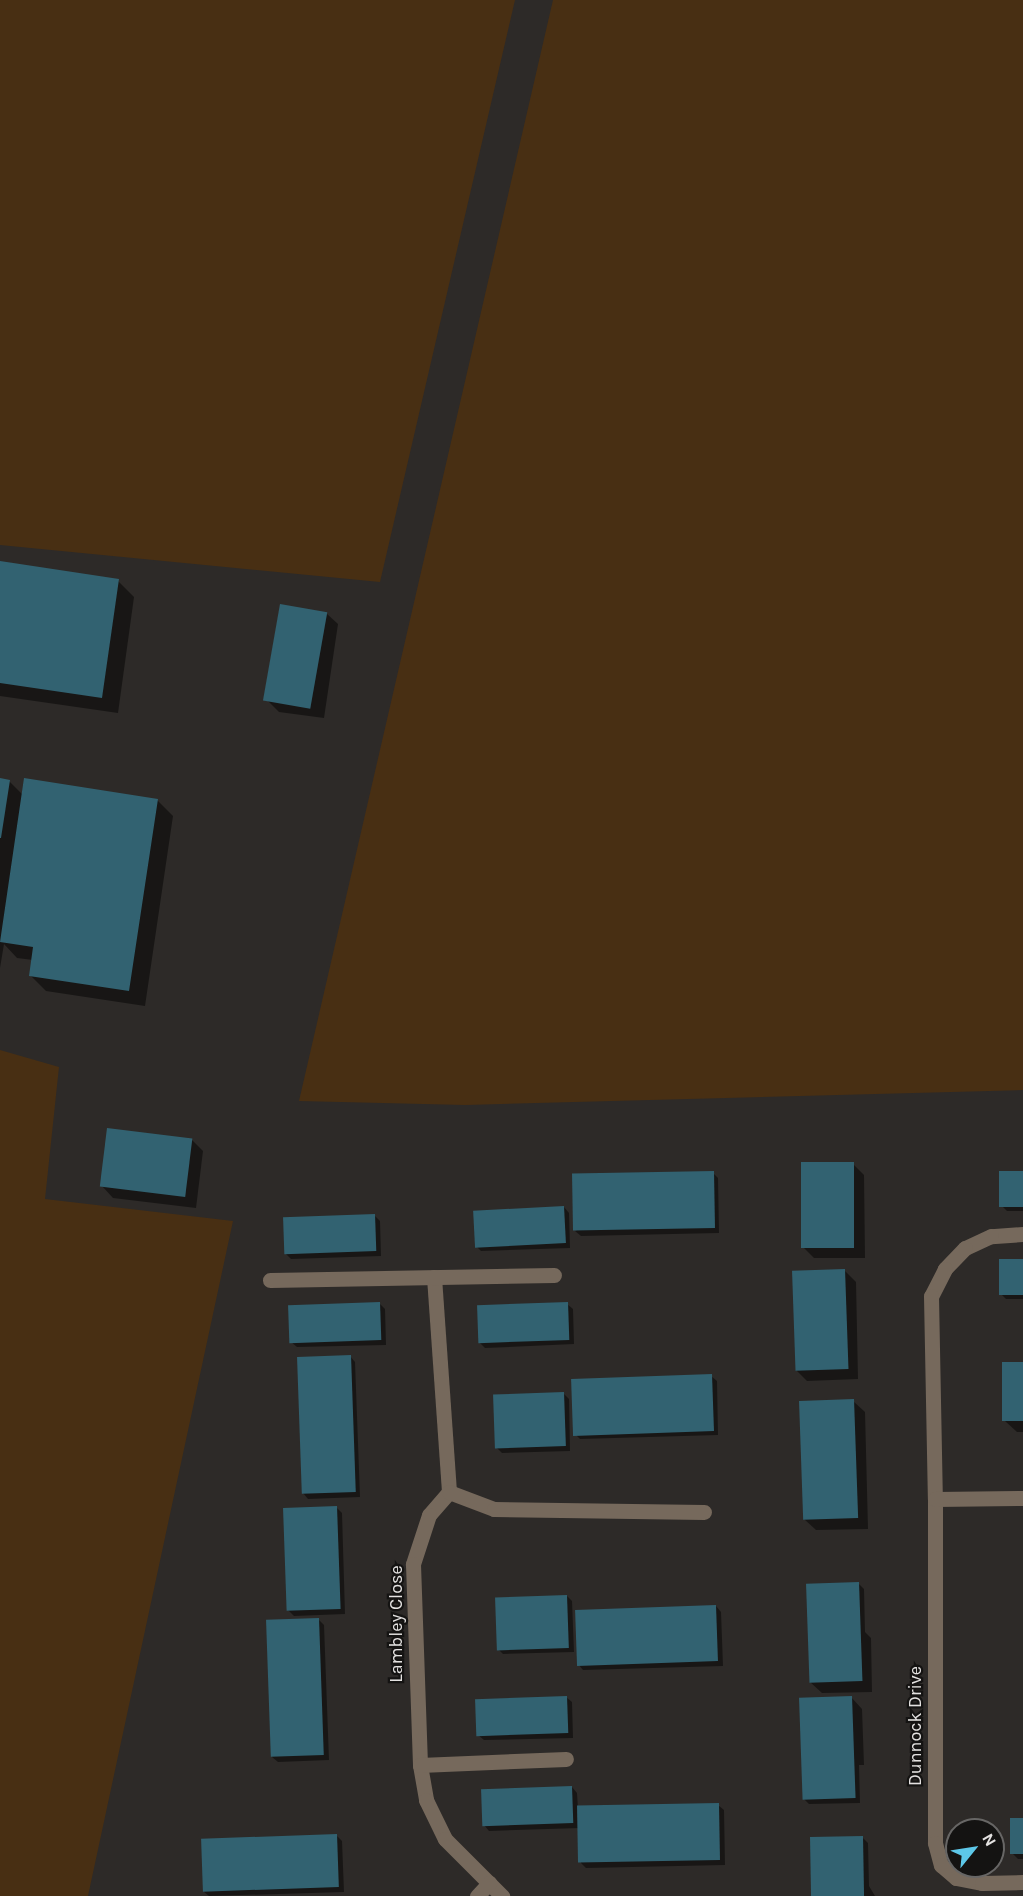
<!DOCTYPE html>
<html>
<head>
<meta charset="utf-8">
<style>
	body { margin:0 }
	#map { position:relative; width:1023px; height:1896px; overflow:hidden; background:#2d2a28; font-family:Karla,sans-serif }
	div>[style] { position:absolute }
	.green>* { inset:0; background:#482f13 }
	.shadow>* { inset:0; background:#0007 }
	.building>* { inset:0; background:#326271; transform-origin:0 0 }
	.minor>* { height:15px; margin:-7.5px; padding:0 7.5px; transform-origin:7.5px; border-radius:7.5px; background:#76695c }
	span { translate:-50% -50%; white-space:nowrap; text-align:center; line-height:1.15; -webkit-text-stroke:4.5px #141312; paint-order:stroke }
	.street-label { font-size:18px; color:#e4e2e1 }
	.north { position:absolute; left:945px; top:1818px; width:60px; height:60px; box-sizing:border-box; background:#141312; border:2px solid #676665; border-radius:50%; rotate:60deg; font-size:16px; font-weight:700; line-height:24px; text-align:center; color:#e4e2e1 }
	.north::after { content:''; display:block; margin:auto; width:21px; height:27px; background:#5dc7e8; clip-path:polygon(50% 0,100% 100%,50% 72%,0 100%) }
</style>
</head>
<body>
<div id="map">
	<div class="green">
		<div style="clip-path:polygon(0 0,515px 0,380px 582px,0 545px)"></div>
		<div style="clip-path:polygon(553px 0,1023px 0,1023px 1090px,465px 1105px,299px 1101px)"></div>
		<div style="clip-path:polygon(0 1050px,59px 1067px,45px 1199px,233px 1221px,88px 1896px,0 1896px)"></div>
	</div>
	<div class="shadow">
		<div style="clip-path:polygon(0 563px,118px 581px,134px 597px,118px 713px,0 696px)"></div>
		<div style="clip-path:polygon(326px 613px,338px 624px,324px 718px,279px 712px,267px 700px)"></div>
		<div style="clip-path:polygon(0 780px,9px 781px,23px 795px,157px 800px,173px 816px,145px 1006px,46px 991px,30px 975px,33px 960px,17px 958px,4px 944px,0 968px)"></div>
		<div style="clip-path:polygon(192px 1140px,203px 1151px,196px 1208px,113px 1198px,102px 1186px)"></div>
		<div style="clip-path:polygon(853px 1164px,864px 1175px,865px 1258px,814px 1258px,803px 1247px)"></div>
		<div style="clip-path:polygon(1023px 1172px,1023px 1211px,1007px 1211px,1002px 1206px)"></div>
		<div style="clip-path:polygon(713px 1173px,718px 1178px,719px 1233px,581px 1236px,575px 1231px)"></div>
		<div style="clip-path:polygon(564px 1207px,569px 1213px,570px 1248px,481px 1251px,476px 1246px)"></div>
		<div style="clip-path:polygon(374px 1215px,380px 1221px,381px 1256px,291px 1259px,286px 1254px)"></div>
		<div style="clip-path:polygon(1023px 1260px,1023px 1299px,1006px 1299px,1001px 1294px)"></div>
		<div style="clip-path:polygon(845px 1271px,856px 1282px,858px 1379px,807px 1381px,796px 1370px)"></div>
		<div style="clip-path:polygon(380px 1304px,385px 1309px,386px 1345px,297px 1347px,291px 1342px)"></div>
		<div style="clip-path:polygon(567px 1304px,573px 1309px,574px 1344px,485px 1348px,479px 1342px)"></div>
		<div style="clip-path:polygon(350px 1356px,355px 1362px,360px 1497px,308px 1499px,303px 1493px)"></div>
		<div style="clip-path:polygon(1023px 1364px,1023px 1432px,1017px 1432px,1005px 1421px)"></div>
		<div style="clip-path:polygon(711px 1376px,717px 1381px,718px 1435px,580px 1439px,574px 1433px)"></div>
		<div style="clip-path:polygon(564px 1394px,569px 1399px,570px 1451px,502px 1453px,497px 1448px)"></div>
		<div style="clip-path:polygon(853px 1401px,865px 1412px,868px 1529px,816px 1530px,804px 1519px)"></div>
		<div style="clip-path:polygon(337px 1508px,342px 1513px,345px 1614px,294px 1616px,288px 1610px)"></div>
		<div style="clip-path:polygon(858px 1583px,864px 1589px,865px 1632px,871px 1638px,872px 1692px,822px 1693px,810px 1682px)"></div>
		<div style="clip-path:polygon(567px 1596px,572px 1601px,574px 1652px,503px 1654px,498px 1649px)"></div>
		<div style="clip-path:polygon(716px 1606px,721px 1612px,723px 1666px,583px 1670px,578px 1664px)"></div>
		<div style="clip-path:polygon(319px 1620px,324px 1625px,329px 1760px,278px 1762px,272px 1757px)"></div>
		<div style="clip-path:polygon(566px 1697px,572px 1702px,573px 1738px,484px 1740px,478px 1735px)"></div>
		<div style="clip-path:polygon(851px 1697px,862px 1709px,864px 1765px,859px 1765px,860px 1803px,809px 1804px,804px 1799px)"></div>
		<div style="clip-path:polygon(572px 1787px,577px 1793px,578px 1809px,718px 1805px,724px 1810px,725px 1865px,586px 1868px,581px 1863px,580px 1828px,489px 1831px,484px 1825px)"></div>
		<div style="clip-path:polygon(1023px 1820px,1023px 1859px,1018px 1859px,1012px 1853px)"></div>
		<div style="clip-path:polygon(337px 1836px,342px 1841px,344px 1892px,209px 1896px,203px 1891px)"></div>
		<div style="clip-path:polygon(862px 1837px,868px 1843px,869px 1886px,875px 1896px,813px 1896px)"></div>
	</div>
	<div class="building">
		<div style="clip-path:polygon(0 561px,119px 579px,102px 698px,0 683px)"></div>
		<div style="left:280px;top:604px;width:48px;height:98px;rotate:10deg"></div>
		<div style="clip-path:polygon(0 778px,10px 780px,1px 838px,0 838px)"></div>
		<div style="clip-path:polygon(24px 778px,158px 799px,129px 991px,29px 976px,33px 947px,0 942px)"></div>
		<div style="left:107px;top:1128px;width:86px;height:59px;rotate:7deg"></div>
		<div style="left:801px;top:1162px;width:53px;height:86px"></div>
		<div style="left:714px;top:1171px;width:57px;height:142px;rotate:89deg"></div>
		<div style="left:999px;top:1171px;width:24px;height:36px"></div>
		<div style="left:564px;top:1206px;width:37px;height:91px;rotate:87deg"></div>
		<div style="left:375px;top:1214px;width:37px;height:92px;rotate:88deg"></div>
		<div style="left:999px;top:1259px;width:24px;height:36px"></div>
		<div style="left:845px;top:1269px;width:100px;height:53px;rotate:88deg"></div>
		<div style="left:380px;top:1302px;width:38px;height:92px;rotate:88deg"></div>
		<div style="left:568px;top:1302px;width:38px;height:91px;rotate:88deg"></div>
		<div style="left:351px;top:1355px;width:137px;height:54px;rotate:88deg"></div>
		<div style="left:1023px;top:1362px;width:59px;height:21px;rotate:90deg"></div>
		<div style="left:712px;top:1374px;width:57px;height:141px;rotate:88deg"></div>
		<div style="left:564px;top:1392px;width:54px;height:71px;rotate:88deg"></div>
		<div style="left:854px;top:1399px;width:119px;height:55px;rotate:88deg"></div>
		<div style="left:337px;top:1506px;width:103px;height:54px;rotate:88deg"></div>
		<div style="left:859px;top:1582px;width:99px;height:53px;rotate:88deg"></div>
		<div style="left:567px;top:1595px;width:53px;height:72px;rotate:88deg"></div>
		<div style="left:716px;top:1605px;width:56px;height:141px;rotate:88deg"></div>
		<div style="left:319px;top:1618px;width:137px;height:53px;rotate:88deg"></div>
		<div style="left:567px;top:1696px;width:37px;height:92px;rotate:88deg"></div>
		<div style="left:852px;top:1696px;width:102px;height:53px;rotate:88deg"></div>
		<div style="left:572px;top:1786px;width:37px;height:91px;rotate:88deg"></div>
		<div style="left:719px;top:1803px;width:57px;height:142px;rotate:89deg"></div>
		<div style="left:1023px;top:1818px;width:36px;height:13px;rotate:90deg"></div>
		<div style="left:337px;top:1834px;width:53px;height:136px;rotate:88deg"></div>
		<div style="left:863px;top:1836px;width:60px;height:53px;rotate:89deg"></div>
	</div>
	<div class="minor">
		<div style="left:1023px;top:1234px;width:32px;rotate:176deg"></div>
		<div style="left:991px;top:1236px;width:29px;rotate:155deg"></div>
		<div style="left:965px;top:1248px;width:29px;rotate:134deg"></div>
		<div style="left:945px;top:1269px;width:30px;rotate:117deg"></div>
		<div style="left:931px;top:1296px;width:203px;rotate:88.9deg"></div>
		<div style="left:935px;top:1499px;width:344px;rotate:90deg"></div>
		<div style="left:935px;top:1843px;width:23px;rotate:75deg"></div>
		<div style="left:941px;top:1865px;width:20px;rotate:41deg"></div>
		<div style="left:956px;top:1878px;width:26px;rotate:11deg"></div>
		<div style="left:982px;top:1883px;width:41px;rotate:-1.4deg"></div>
		<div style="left:434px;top:1277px;width:216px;rotate:86deg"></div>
		<div style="left:449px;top:1492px;width:30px;rotate:131deg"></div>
		<div style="left:429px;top:1515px;width:52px;rotate:108.1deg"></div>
		<div style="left:413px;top:1564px;width:201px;rotate:88deg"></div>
		<div style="left:420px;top:1765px;width:36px;rotate:80deg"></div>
		<div style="left:426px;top:1800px;width:43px;rotate:64deg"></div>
		<div style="left:445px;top:1839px;width:81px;rotate:45deg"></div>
		<div style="left:270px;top:1280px;width:284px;rotate:-1deg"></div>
		<div style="left:449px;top:1492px;width:48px;rotate:20.7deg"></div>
		<div style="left:494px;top:1509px;width:210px;rotate:0.8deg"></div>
		<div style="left:935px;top:1499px;width:88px;rotate:-0.7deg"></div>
		<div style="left:420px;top:1765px;width:146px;rotate:-2.4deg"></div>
		<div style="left:477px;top:1896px;width:18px;rotate:-47deg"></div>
	</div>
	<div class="street-label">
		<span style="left:396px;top:1624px;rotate:-90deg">Lambley Close</span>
		<span style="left:915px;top:1726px;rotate:-90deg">Dunnock Drive</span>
	</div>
	<div class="north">N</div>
</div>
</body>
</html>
